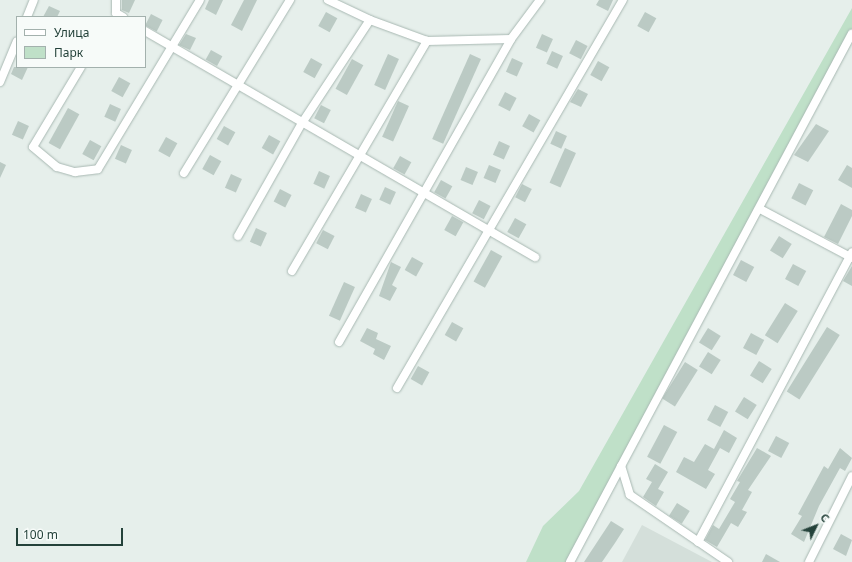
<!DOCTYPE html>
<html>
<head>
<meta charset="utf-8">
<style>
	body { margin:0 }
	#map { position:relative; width:852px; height:562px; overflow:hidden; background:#e6efeb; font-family:"Noto Sans",sans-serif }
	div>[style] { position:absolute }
	.built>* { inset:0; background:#d4dfda }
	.green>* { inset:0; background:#bfe0c8 }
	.building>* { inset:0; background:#bbcac4; transform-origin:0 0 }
	.roads { filter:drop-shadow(0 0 1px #a8b8b2) drop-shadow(0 0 1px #a8b8b2) }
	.street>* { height:8px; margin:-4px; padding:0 4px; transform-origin:4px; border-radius:4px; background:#fff }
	span { translate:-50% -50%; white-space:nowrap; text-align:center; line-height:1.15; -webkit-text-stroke:4px #f7fbf9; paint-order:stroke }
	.legend { position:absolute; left:16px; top:16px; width:130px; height:52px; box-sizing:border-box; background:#f7fbf9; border:1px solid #a3b1ad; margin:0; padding:5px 7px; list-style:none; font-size:12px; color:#24423a }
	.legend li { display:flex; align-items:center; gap:8px; height:20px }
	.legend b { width:20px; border:1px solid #a3b1ad }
	.north { position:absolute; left:796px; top:506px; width:40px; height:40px; -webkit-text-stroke:3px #f7fbf9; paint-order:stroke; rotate:47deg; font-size:11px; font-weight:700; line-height:16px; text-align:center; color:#24423a }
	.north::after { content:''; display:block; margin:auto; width:14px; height:18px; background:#24423a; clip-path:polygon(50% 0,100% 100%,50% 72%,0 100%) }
	.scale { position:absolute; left:16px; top:528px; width:107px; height:18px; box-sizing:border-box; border:2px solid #24423a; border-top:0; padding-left:5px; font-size:12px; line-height:14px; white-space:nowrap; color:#24423a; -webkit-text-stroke:3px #f7fbf9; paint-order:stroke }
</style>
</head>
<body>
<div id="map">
	<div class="built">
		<div style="clip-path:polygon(642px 525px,712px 562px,622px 562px)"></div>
	</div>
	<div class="green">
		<div style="clip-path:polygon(852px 8px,852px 34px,570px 562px,526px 562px,543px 526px,579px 491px)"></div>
	</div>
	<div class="building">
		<div style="clip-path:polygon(122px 0,135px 0,129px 13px,122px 10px)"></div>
		<div style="clip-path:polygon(209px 0,223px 0,216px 15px,205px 9px)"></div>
		<div style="clip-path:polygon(244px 0,257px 0,242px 31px,231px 25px)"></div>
		<div style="clip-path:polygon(599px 0,613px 0,608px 11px,596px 5px)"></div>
		<div style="clip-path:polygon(49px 6px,60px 11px,57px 17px,43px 17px)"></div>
		<div style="left:326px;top:12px;width:13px;height:16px;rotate:29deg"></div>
		<div style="left:645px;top:12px;width:13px;height:16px;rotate:29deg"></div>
		<div style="left:151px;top:14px;width:13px;height:13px;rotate:27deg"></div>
		<div style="clip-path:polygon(186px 34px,196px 38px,190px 50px,179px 45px)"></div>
		<div style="left:542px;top:34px;width:12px;height:15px;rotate:24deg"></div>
		<div style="left:576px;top:40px;width:13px;height:15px;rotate:27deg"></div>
		<div style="left:211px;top:50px;width:13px;height:11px;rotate:29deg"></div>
		<div style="left:552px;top:51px;width:12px;height:14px;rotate:24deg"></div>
		<div style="left:388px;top:54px;width:12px;height:34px;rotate:24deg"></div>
		<div style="left:470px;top:54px;width:12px;height:93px;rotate:24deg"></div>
		<div style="left:311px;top:58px;width:13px;height:16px;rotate:29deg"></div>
		<div style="left:512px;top:58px;width:12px;height:15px;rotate:24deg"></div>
		<div style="left:352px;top:59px;width:13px;height:34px;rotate:29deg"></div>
		<div style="left:598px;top:61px;width:13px;height:16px;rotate:29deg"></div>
		<div style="clip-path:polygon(14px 67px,28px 67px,22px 80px,11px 74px)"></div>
		<div style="left:119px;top:77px;width:13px;height:16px;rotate:29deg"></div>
		<div style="clip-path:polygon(578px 89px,588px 94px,581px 107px,570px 102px)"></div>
		<div style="left:505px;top:92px;width:13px;height:15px;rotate:27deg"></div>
		<div style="left:398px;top:101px;width:12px;height:39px;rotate:24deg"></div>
		<div style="left:110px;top:104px;width:12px;height:14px;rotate:24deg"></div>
		<div style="left:321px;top:105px;width:11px;height:15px;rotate:27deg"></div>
		<div style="left:68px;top:108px;width:13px;height:40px;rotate:29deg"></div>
		<div style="left:529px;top:114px;width:13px;height:14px;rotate:29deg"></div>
		<div style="left:18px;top:121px;width:12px;height:15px;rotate:24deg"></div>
		<div style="clip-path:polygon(816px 124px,829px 131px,808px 162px,794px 155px)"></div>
		<div style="left:224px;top:126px;width:13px;height:15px;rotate:29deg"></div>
		<div style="left:556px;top:131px;width:12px;height:14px;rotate:24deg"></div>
		<div style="left:269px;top:135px;width:13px;height:15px;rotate:29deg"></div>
		<div style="left:166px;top:137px;width:13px;height:16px;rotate:29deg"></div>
		<div style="left:90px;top:140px;width:13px;height:16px;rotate:29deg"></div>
		<div style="left:499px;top:141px;width:12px;height:15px;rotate:24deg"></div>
		<div style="left:121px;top:145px;width:12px;height:15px;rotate:24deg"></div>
		<div style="left:565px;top:148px;width:12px;height:38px;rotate:24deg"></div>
		<div style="left:210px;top:155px;width:13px;height:16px;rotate:29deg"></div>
		<div style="left:400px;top:156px;width:13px;height:14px;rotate:29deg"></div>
		<div style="clip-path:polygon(0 162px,6px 165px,0 178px)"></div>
		<div style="left:489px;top:165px;width:13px;height:14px;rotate:23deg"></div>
		<div style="clip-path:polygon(847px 165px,852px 168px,852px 188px,838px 180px)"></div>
		<div style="left:466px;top:167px;width:13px;height:14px;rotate:23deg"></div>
		<div style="left:319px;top:171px;width:12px;height:14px;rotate:24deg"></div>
		<div style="left:231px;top:174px;width:12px;height:15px;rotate:24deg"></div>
		<div style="left:441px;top:180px;width:13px;height:14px;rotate:29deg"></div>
		<div style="left:799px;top:183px;width:16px;height:17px;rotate:27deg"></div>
		<div style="left:522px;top:184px;width:11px;height:15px;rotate:27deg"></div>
		<div style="left:385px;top:187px;width:12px;height:14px;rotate:24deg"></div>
		<div style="left:280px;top:189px;width:13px;height:14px;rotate:27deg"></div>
		<div style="left:361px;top:194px;width:12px;height:15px;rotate:24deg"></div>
		<div style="left:479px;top:200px;width:13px;height:15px;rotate:27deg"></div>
		<div style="clip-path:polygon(841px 204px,852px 210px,852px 216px,838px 244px,824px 237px)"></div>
		<div style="left:452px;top:216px;width:13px;height:16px;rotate:29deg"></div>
		<div style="left:515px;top:218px;width:13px;height:16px;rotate:29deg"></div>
		<div style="left:256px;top:228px;width:12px;height:15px;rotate:24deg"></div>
		<div style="left:323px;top:230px;width:13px;height:15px;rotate:27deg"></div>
		<div style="left:779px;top:236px;width:15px;height:17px;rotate:32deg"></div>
		<div style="left:491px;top:250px;width:13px;height:36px;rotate:29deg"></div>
		<div style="left:412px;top:257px;width:13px;height:15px;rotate:29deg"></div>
		<div style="left:741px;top:260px;width:15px;height:17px;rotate:28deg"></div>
		<div style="clip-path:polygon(391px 262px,401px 267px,392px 285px,397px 288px,390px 301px,379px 296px)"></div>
		<div style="left:793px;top:264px;width:15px;height:17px;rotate:28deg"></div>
		<div style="clip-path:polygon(852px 266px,852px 286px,843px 281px)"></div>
		<div style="left:344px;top:282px;width:12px;height:37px;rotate:24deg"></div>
		<div style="left:785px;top:303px;width:15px;height:38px;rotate:32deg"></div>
		<div style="left:452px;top:322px;width:13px;height:15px;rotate:29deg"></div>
		<div style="left:827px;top:327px;width:15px;height:76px;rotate:32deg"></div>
		<div style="clip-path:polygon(367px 328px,378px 333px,376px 339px,391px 346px,384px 360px,373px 354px,375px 349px,360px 341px)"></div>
		<div style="left:708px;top:328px;width:15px;height:17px;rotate:32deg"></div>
		<div style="left:751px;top:333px;width:15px;height:17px;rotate:28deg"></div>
		<div style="left:708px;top:352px;width:15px;height:17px;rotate:32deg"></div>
		<div style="left:759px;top:361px;width:15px;height:17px;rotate:32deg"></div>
		<div style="left:685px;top:362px;width:15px;height:43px;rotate:32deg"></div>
		<div style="left:418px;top:366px;width:13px;height:15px;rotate:29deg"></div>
		<div style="left:744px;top:397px;width:15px;height:17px;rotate:32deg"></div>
		<div style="left:715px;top:405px;width:15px;height:17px;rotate:28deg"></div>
		<div style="left:664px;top:425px;width:15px;height:36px;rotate:28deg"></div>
		<div style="clip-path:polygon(724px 430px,737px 438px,729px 453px,720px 448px,708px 470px,715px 474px,706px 489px,676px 472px,684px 457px,694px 462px,705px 444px,714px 449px)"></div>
		<div style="left:776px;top:436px;width:15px;height:17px;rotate:28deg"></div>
		<div style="clip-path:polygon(757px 448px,771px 456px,748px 490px,752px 492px,742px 510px,747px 512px,738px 527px,731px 523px,717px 547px,705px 540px,713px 525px,719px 529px,735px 502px,730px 499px,740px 482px,737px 481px)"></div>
		<div style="clip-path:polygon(840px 448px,852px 458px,845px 471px,840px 468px,819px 506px,804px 542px,791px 534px,802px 516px,798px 514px,824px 466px,828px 469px)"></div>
		<div style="clip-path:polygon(655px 464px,668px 472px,658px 489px,664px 492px,656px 506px,643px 497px,652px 482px,646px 479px)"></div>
		<div style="left:677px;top:503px;width:15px;height:15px;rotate:32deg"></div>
		<div style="clip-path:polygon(611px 521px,624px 529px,615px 543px,602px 562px,584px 562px)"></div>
		<div style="clip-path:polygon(841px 534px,852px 540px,846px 556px,833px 549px)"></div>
		<div style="clip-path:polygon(766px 554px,780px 562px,762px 562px)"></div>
	</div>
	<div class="roads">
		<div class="street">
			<div style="left:116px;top:0;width:13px;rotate:90deg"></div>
			<div style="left:116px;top:13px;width:8px;rotate:30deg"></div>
			<div style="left:328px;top:0;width:47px;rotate:25.5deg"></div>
			<div style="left:370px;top:20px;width:61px;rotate:20.2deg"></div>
			<div style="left:427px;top:41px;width:84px;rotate:-1.4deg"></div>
			<div style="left:27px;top:17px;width:18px;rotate:-68deg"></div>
			<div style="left:145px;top:31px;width:451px;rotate:30.1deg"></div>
			<div style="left:81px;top:67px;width:93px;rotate:121deg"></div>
			<div style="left:33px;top:147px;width:31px;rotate:40deg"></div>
			<div style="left:57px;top:167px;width:19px;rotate:16deg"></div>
			<div style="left:75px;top:172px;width:23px;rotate:-7deg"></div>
			<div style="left:98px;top:169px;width:197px;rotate:-58.9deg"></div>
			<div style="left:0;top:82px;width:44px;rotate:-67.5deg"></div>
			<div style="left:184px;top:173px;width:203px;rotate:-58.5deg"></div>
			<div style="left:760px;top:209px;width:104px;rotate:28deg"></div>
			<div style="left:238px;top:236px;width:130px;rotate:-60.5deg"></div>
			<div style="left:302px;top:123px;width:123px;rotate:-56.6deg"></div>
			<div style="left:292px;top:271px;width:267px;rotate:-59.6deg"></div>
			<div style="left:339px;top:342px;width:348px;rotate:-60.4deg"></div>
			<div style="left:511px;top:39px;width:49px;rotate:-53.4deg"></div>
			<div style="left:397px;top:388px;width:449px;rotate:-59.8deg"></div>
			<div style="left:698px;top:542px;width:328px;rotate:-62deg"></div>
			<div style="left:570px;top:562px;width:109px;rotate:-62deg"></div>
			<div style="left:728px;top:562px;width:119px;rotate:-145.6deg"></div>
			<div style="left:630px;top:495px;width:30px;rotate:-107deg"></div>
			<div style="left:621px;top:466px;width:490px;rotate:-61.9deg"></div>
			<div style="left:809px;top:562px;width:96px;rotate:-63.4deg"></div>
		</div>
	</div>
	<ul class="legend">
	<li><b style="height:5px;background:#fff"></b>Улица</li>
	<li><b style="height:11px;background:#bfe0c8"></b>Парк</li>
	</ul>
	<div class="north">С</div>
	<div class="scale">100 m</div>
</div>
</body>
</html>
